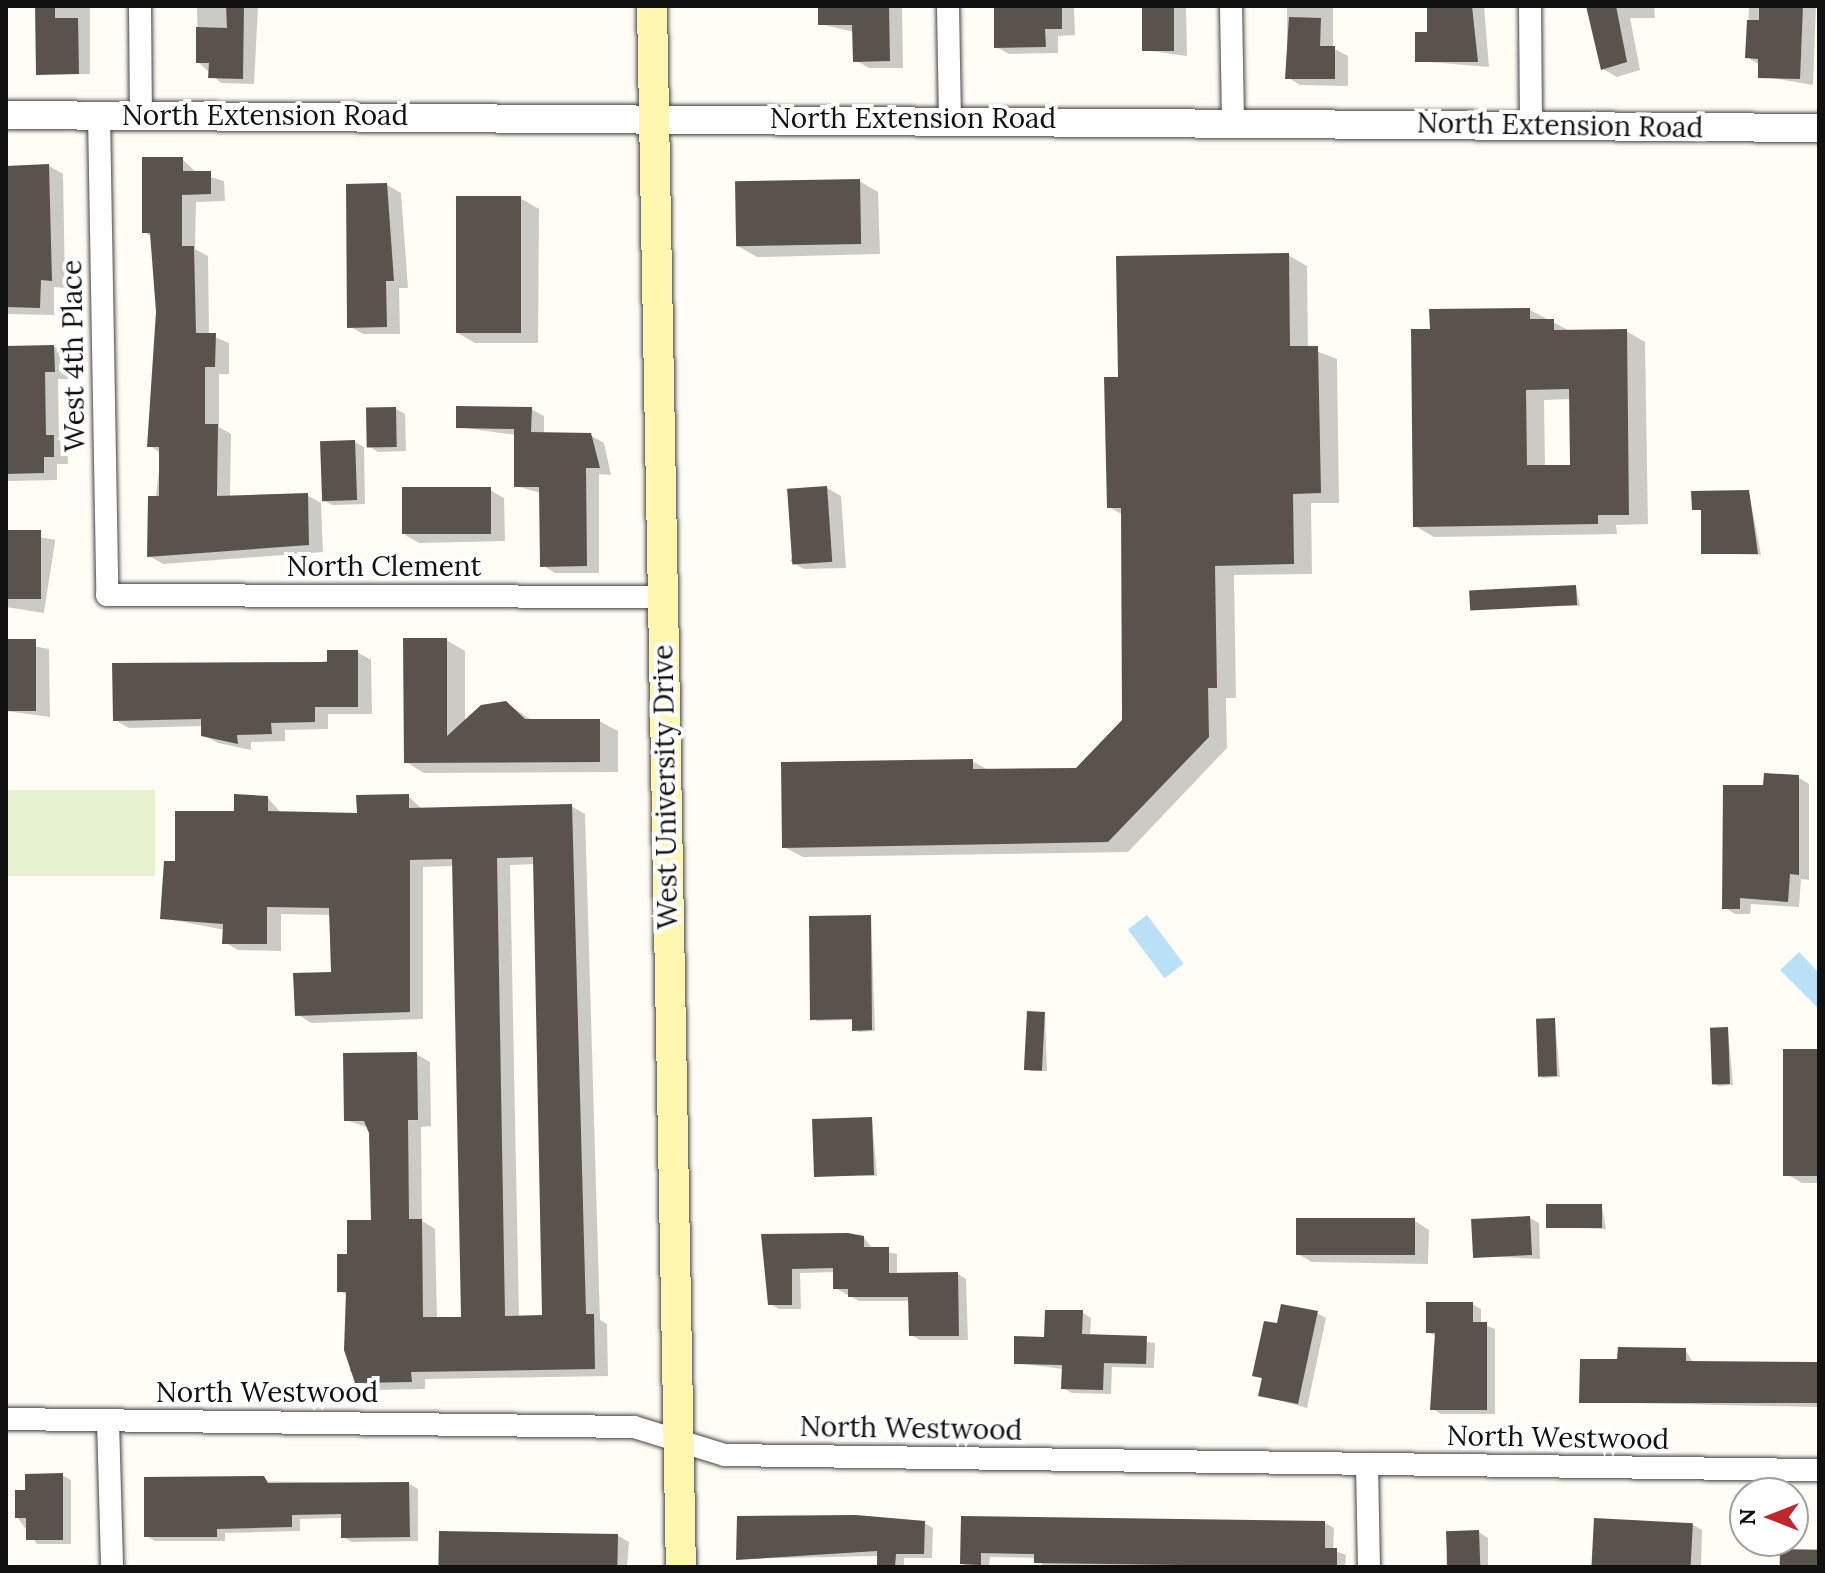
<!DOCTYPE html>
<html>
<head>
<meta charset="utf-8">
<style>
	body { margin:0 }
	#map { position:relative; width:1825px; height:1573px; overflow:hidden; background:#fffdf5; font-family:Lora,serif }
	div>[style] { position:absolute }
	.pitch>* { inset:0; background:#e6f2cf; transform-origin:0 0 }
	.water>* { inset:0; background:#b9e0f7; transform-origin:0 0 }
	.shadow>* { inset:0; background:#0003; transform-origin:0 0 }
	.building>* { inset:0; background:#5a524d; transform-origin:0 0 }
	.roads { filter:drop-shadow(0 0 2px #444) drop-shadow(0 0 2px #444) }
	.minor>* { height:22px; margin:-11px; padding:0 11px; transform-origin:11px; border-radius:11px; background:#fff }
	.tertiary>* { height:28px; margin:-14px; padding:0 14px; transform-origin:14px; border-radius:14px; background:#fff }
	.secondary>* { height:30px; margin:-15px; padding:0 15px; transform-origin:15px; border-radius:15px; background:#fff6b0 }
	span { translate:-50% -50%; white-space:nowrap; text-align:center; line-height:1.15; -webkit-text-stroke:8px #fff; paint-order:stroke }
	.street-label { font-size:28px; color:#111 }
	.frame { position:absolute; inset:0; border:8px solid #111; pointer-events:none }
	.north { position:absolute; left:1729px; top:1477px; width:80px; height:80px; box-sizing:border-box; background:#fff; border:2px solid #a0a0a0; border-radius:50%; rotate:270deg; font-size:22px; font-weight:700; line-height:32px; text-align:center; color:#111 }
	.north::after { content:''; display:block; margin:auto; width:28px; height:36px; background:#c4262e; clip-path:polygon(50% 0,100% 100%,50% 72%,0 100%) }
</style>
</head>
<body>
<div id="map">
	<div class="pitch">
		<div style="left:6px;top:790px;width:149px;height:86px"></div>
	</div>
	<div class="water">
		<div style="left:1147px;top:915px;width:61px;height:24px;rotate:53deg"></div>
		<div style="clip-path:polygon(1799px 952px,1819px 973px,1819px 1009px,1780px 970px)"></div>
	</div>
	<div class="shadow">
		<div style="left:36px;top:6px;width:54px;height:68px"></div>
		<div style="clip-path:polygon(197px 6px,258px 6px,254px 84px,221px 83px,198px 62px)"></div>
		<div style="clip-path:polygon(836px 6px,902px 6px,903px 68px,869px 68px,855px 60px,854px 32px,820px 24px)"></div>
		<div style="clip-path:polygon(996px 6px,1074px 6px,1075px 35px,1058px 36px,1058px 53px,1009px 54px,996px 47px)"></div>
		<div style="clip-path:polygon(1144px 6px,1186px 6px,1187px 56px,1144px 50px)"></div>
		<div style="clip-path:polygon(1287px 6px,1333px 6px,1333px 48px,1348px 56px,1348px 86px,1300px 85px,1287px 77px)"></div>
		<div style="clip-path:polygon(1429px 6px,1484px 6px,1489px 67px,1417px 61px,1429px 34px)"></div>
		<div style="clip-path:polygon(1587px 6px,1654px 6px,1655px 18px,1630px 18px,1640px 70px,1617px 77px,1603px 69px)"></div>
		<div style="clip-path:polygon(1749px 6px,1816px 6px,1813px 85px,1760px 76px,1760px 65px,1747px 57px)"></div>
		<div style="clip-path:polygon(182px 159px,197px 173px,224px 181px,225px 201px,196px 202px,195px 249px,208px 256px,209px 335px,229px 343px,229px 374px,219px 374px,219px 427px,231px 434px,230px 497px,307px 495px,321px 503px,323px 552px,163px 564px,149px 556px,161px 453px,150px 446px,158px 312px,152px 237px,144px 232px)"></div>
		<div style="clip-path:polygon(49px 166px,63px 174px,65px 288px,54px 287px,54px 315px,6px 314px,6px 168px)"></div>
		<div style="clip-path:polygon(859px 181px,878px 192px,880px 254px,757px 257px,738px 246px)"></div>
		<div style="clip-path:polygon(387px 185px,401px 193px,408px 288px,399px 288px,400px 334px,363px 334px,349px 326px)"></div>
		<div style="clip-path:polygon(520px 198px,539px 209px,538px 343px,475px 343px,456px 332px)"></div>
		<div style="clip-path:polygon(1288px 255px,1307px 266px,1308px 348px,1337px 359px,1339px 503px,1311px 503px,1312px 574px,1234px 575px,1236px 698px,1226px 698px,1227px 748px,1128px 852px,803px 857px,784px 847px,972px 761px,990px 771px,1077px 770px,1124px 720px,1123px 515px,1109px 507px,1120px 379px)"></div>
		<div style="clip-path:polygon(evenodd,1530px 310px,1572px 332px,1626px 331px,1645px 342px,1648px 524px,1616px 525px,1617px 534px,1434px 537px,1415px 526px,1432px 330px,1530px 310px,1571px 399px,1572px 467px,1545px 467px,1544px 400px,1571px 399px)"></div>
		<div style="clip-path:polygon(54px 347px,68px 355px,68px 379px,58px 379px,59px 440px,67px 445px,68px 464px,57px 464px,57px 480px,6px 481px,6px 348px)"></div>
		<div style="clip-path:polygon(396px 409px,405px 414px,406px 451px,378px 452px,370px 447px)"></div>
		<div style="clip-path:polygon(531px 409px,544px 416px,544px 434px,590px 435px,604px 443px,611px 475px,599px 474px,599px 573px,555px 573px,542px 565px,541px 493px,516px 486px,516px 435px,458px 427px)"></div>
		<div style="clip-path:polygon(355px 442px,364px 447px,365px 504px,332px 505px,323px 500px)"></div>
		<div style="clip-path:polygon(827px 488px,841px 496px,846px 568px,804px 569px,790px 561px)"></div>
		<div style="clip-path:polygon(490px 490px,504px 498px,505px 541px,419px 543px,405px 535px)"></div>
		<div style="clip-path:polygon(1749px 492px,1761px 555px,1703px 553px,1703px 511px,1694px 509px)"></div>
		<div style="left:6px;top:532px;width:50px;height:74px;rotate:9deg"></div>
		<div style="clip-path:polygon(1576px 587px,1580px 606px,1472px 606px)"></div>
		<div style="clip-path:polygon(446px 640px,465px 651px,465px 722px,506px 703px,533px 721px,599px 721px,618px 731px,618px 772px,424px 773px,406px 762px)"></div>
		<div style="clip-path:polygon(6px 641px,49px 649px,50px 717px,6px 711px)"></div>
		<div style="clip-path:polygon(357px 652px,371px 660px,372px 714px,328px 714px,328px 729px,285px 730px,285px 741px,251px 742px,251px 750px,218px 743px,203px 735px,203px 726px,129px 728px,115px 720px)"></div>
		<div style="clip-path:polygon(1798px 777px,1809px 784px,1809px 880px,1801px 879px,1799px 907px,1751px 904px,1750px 914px,1735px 914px,1724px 907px,1765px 787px)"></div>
		<div style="clip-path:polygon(evenodd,408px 796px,422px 809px,571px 806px,585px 814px,600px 1320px,607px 1324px,608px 1376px,425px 1379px,425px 1389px,371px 1390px,350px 1371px,348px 1296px,339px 1290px,349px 1256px,373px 1222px,369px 1128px,346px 1120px,416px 1054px,430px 1062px,431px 1126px,421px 1127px,422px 1221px,435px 1229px,437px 1319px,463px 1319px,454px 866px,423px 867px,423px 1019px,311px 1023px,297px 1014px,333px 974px,332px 915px,281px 914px,281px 951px,238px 950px,224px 942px,225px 930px,163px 918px,177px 863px,236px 813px,268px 798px,281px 813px,359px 815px,408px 796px,535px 864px,544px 1317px,519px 1317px,510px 865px,535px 864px)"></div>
		<div style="clip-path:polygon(871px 917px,875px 1031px,858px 1032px,854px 1020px,816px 1021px)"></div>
		<div style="clip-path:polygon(1045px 1014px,1047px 1071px,1031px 1071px,1027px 1068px)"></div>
		<div style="clip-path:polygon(1555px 1020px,1560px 1077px,1543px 1078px,1539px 1075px)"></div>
		<div style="clip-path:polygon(1728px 1029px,1733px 1085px,1718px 1086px,1714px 1083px)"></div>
		<div style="clip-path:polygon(1819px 1051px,1819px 1183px,1802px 1183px,1788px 1175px)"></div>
		<div style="clip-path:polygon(872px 1119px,877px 1176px,816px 1175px)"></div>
		<div style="clip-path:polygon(1602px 1206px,1606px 1229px,1548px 1227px)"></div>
		<div style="clip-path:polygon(1530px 1218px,1539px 1223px,1540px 1259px,1475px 1256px)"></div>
		<div style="clip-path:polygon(1415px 1221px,1429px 1230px,1428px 1264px,1312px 1262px,1298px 1254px)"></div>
		<div style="clip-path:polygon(763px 1236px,864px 1238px,873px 1249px,897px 1254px,897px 1275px,958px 1274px,966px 1279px,968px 1340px,920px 1340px,911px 1335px,910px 1301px,859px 1301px,835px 1288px,835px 1272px,800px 1273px,801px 1309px,779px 1309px,770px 1304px)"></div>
		<div style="clip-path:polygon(1472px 1304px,1481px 1309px,1481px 1324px,1495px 1329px,1495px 1414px,1441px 1414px,1433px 1409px,1437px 1337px,1428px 1332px)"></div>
		<div style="clip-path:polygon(1082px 1312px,1091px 1318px,1090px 1336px,1155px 1343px,1154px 1368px,1112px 1367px,1111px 1394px,1072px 1393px,1063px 1388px,1064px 1369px,1016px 1363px)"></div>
		<div style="clip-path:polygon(1317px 1313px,1326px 1318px,1307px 1408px,1260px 1395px,1264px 1380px,1255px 1375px,1278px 1326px)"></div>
		<div style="clip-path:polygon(1685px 1350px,1694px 1363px,1819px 1364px,1819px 1407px,1581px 1402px,1619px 1361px)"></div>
		<div style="clip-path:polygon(62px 1475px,71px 1480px,71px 1544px,37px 1544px,17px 1517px,27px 1492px)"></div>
		<div style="clip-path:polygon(146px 1479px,409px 1484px,418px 1489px,418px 1541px,352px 1542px,343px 1537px,343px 1518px,300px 1519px,300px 1531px,225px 1533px,225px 1541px,155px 1541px,146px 1536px)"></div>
		<div style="clip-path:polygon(963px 1518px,1325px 1523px,1334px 1528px,1333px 1550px,1346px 1555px,1345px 1567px,1045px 1567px,1036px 1558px,990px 1557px,989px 1567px,969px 1567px,962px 1563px)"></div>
		<div style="clip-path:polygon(924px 1523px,933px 1528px,932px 1558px,904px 1558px,904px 1567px,879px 1567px,879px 1556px,738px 1559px)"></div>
		<div style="clip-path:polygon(1693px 1525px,1702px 1530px,1701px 1567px,1596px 1567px)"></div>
		<div style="clip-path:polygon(1479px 1532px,1488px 1538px,1488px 1567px,1446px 1567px,1448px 1533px)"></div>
		<div style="clip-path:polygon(617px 1535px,629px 1542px,627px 1567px,440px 1567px)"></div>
	</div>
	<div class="building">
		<div style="clip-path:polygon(35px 6px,55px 6px,55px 18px,78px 18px,79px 74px,36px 75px)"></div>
		<div style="clip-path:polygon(226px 6px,244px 6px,243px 79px,208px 78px,209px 63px,196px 63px,196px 27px,227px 28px)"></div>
		<div style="clip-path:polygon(818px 6px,889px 6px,890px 61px,853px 62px,852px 25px,818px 25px)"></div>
		<div style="clip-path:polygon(994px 6px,1062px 6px,1062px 29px,1045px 29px,1046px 47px,994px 48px)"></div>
		<div style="left:1142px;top:6px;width:32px;height:45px"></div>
		<div style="clip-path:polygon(1427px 6px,1472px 6px,1478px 62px,1415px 62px,1415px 32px,1427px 32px)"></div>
		<div style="clip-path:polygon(1586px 6px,1616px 6px,1627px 62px,1601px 70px)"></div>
		<div style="clip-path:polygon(1759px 6px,1803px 6px,1800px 79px,1758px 78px,1758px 59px,1745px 58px,1747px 20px,1759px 20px)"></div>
		<div style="clip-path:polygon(1289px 17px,1321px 18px,1320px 46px,1335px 46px,1335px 79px,1285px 79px)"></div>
		<div style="clip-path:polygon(142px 157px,183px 157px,183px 171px,211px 171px,211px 194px,182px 195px,182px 246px,194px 246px,196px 333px,216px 333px,215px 367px,205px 367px,205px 424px,218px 424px,217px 496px,308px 493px,309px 545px,147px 557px,148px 496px,159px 496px,159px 447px,147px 447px,156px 312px,150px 233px,142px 233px)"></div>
		<div style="clip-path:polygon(49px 164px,52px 281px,41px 280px,40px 308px,6px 307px,6px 166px)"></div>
		<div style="left:860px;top:179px;width:65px;height:125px;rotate:89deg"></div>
		<div style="clip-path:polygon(387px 183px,394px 281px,386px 281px,387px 327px,347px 328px,346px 184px)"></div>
		<div style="left:456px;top:196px;width:65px;height:137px"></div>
		<div style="clip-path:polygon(1289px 253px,1290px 346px,1318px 346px,1321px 493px,1293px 494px,1294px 564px,1215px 566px,1217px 688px,1208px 688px,1209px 737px,1108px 842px,782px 848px,781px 762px,973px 759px,973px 769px,1076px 768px,1122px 720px,1121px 508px,1107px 508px,1104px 377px,1118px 377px,1116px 256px)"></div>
		<div style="clip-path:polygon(evenodd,1530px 308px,1530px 319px,1554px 319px,1554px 330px,1627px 329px,1629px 515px,1598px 515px,1598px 524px,1413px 527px,1411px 329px,1430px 329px,1429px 309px,1530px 308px,1569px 389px,1570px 465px,1527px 465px,1526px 390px,1569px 389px)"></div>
		<div style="clip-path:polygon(54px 345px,55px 372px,45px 372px,46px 435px,54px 435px,54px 457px,44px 457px,44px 473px,6px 474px,6px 346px)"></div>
		<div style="clip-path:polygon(456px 406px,532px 407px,531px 432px,591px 433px,600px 468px,586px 468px,587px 566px,540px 567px,539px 487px,514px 487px,514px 429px,456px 428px)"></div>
		<div style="left:396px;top:407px;width:40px;height:30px;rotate:89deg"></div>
		<div style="left:355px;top:440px;width:60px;height:35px;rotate:88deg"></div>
		<div style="left:827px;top:486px;width:76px;height:40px;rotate:86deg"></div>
		<div style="left:491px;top:487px;width:47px;height:89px;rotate:90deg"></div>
		<div style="clip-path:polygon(1749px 490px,1758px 554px,1701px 554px,1701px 510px,1692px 510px,1691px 491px)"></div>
		<div style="left:6px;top:530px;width:35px;height:69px"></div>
		<div style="left:1576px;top:585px;width:20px;height:107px;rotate:87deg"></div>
		<div style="clip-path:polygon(403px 638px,447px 638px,447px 736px,481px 705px,506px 701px,525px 719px,600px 719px,600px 762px,404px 763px)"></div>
		<div style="left:6px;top:639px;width:30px;height:72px"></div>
		<div style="clip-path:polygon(327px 650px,358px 650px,358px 707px,315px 707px,315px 722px,271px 723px,272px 734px,237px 735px,238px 744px,201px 736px,201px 719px,113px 721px,112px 663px,327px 662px)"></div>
		<div style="clip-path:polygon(1764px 773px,1799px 775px,1799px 875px,1790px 874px,1788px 902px,1740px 898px,1740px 909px,1722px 909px,1723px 785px,1763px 785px)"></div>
		<div style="clip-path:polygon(evenodd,234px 794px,268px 796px,268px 811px,357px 813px,356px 795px,409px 794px,409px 808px,572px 804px,586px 1314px,594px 1314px,595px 1369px,411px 1372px,412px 1382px,355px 1383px,344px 1350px,346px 1292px,337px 1292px,337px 1254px,347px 1254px,347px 1220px,371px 1220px,369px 1133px,364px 1121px,344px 1121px,343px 1053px,417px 1052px,418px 1120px,408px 1120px,409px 1219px,422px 1219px,423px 1317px,461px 1317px,452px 859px,410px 860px,410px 1012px,295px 1016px,293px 973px,331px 972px,329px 908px,267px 907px,267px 944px,222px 944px,223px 924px,160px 919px,164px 861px,175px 861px,175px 811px,234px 811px,234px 794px,533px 857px,542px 1315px,505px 1316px,497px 858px,533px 857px)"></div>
		<div style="clip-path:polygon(871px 915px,872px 1030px,852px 1031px,852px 1019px,810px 1020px,809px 916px)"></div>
		<div style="left:1027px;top:1011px;width:18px;height:59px;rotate:3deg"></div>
		<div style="left:1555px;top:1018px;width:58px;height:19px;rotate:88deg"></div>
		<div style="left:1728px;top:1027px;width:57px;height:18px;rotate:88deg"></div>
		<div style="left:1819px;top:1049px;width:127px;height:36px;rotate:90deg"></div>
		<div style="left:872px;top:1117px;width:58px;height:60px;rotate:88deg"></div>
		<div style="left:1602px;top:1204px;width:24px;height:56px;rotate:90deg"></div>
		<div style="left:1530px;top:1216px;width:39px;height:59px;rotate:87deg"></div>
		<div style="left:1296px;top:1218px;width:119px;height:37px"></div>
		<div style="clip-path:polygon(848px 1233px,864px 1236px,864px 1247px,889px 1247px,889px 1273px,958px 1272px,959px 1336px,909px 1336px,908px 1297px,848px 1297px,848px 1289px,833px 1289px,833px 1268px,792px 1269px,792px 1305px,768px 1305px,761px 1234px)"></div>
		<div style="clip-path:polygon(1426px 1302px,1473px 1302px,1473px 1322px,1487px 1322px,1487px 1410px,1430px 1410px,1435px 1333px,1426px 1333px)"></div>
		<div style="clip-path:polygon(1281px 1304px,1318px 1311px,1298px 1404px,1258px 1396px,1262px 1378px,1252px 1376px,1264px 1321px,1277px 1323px)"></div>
		<div style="clip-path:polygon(1045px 1310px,1083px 1310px,1082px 1334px,1147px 1336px,1146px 1364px,1104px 1363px,1103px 1390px,1061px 1389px,1062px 1365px,1014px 1364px,1014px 1336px,1044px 1337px)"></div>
		<div style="clip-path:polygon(1618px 1347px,1686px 1348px,1686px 1361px,1819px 1362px,1819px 1403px,1579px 1403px,1580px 1359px,1617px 1359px)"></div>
		<div style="clip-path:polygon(63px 1473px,63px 1540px,26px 1540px,26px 1518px,15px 1518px,15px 1490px,25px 1490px,25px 1474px)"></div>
		<div style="clip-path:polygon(264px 1476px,268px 1483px,409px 1482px,410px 1537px,341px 1538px,341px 1514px,292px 1515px,292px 1527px,217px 1529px,217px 1537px,144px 1537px,144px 1477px)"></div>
		<div style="clip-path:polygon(856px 1515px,925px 1521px,924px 1554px,896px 1554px,895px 1567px,877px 1567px,877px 1551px,736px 1560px,737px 1516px)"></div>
		<div style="clip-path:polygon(961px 1516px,1325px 1521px,1325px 1548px,1337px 1548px,1337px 1567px,1034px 1563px,1034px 1554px,981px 1553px,981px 1565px,960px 1564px)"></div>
		<div style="left:1594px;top:1518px;width:99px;height:49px;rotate:3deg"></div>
		<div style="left:1479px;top:1530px;width:37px;height:33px;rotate:88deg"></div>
		<div style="left:439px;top:1531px;width:179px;height:36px;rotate:1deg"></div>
		<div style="left:1780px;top:1549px;width:39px;height:18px;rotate:1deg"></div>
	</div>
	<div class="roads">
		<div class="minor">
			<div style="left:140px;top:6px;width:109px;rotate:89.5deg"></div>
			<div style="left:948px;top:6px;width:112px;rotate:89deg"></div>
			<div style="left:1231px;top:6px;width:116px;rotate:89deg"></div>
			<div style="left:1530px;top:6px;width:120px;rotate:89.5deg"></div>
			<div style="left:99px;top:115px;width:480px;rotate:89deg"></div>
			<div style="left:107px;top:595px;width:554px;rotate:0.21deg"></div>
			<div style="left:6px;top:1419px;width:628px;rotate:0.73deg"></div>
			<div style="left:634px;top:1427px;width:95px;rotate:17.1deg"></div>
			<div style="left:725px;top:1455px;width:1094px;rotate:0.79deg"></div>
			<div style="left:108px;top:1421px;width:146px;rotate:88.4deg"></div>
			<div style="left:1367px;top:1464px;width:103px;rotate:88.9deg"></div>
		</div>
		<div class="tertiary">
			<div style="left:6px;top:115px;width:1813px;rotate:0.41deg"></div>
		</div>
		<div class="secondary">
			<div style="left:652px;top:6px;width:1561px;rotate:88.94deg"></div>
		</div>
	</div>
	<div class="street-label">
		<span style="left:265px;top:115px">North Extension Road</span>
		<span style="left:913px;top:118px">North Extension Road</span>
		<span style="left:1560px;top:125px;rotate:1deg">North Extension Road</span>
		<span style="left:73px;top:356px;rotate:-91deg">West 4th Place</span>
		<span style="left:384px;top:566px">North Clement</span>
		<span style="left:665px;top:787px;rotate:-91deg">West University Drive</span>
		<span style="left:267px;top:1392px">North Westwood</span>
		<span style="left:911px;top:1428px;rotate:1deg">North Westwood</span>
		<span style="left:1558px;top:1437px;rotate:1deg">North Westwood</span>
	</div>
	<div class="frame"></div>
	<div class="north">N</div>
</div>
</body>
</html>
